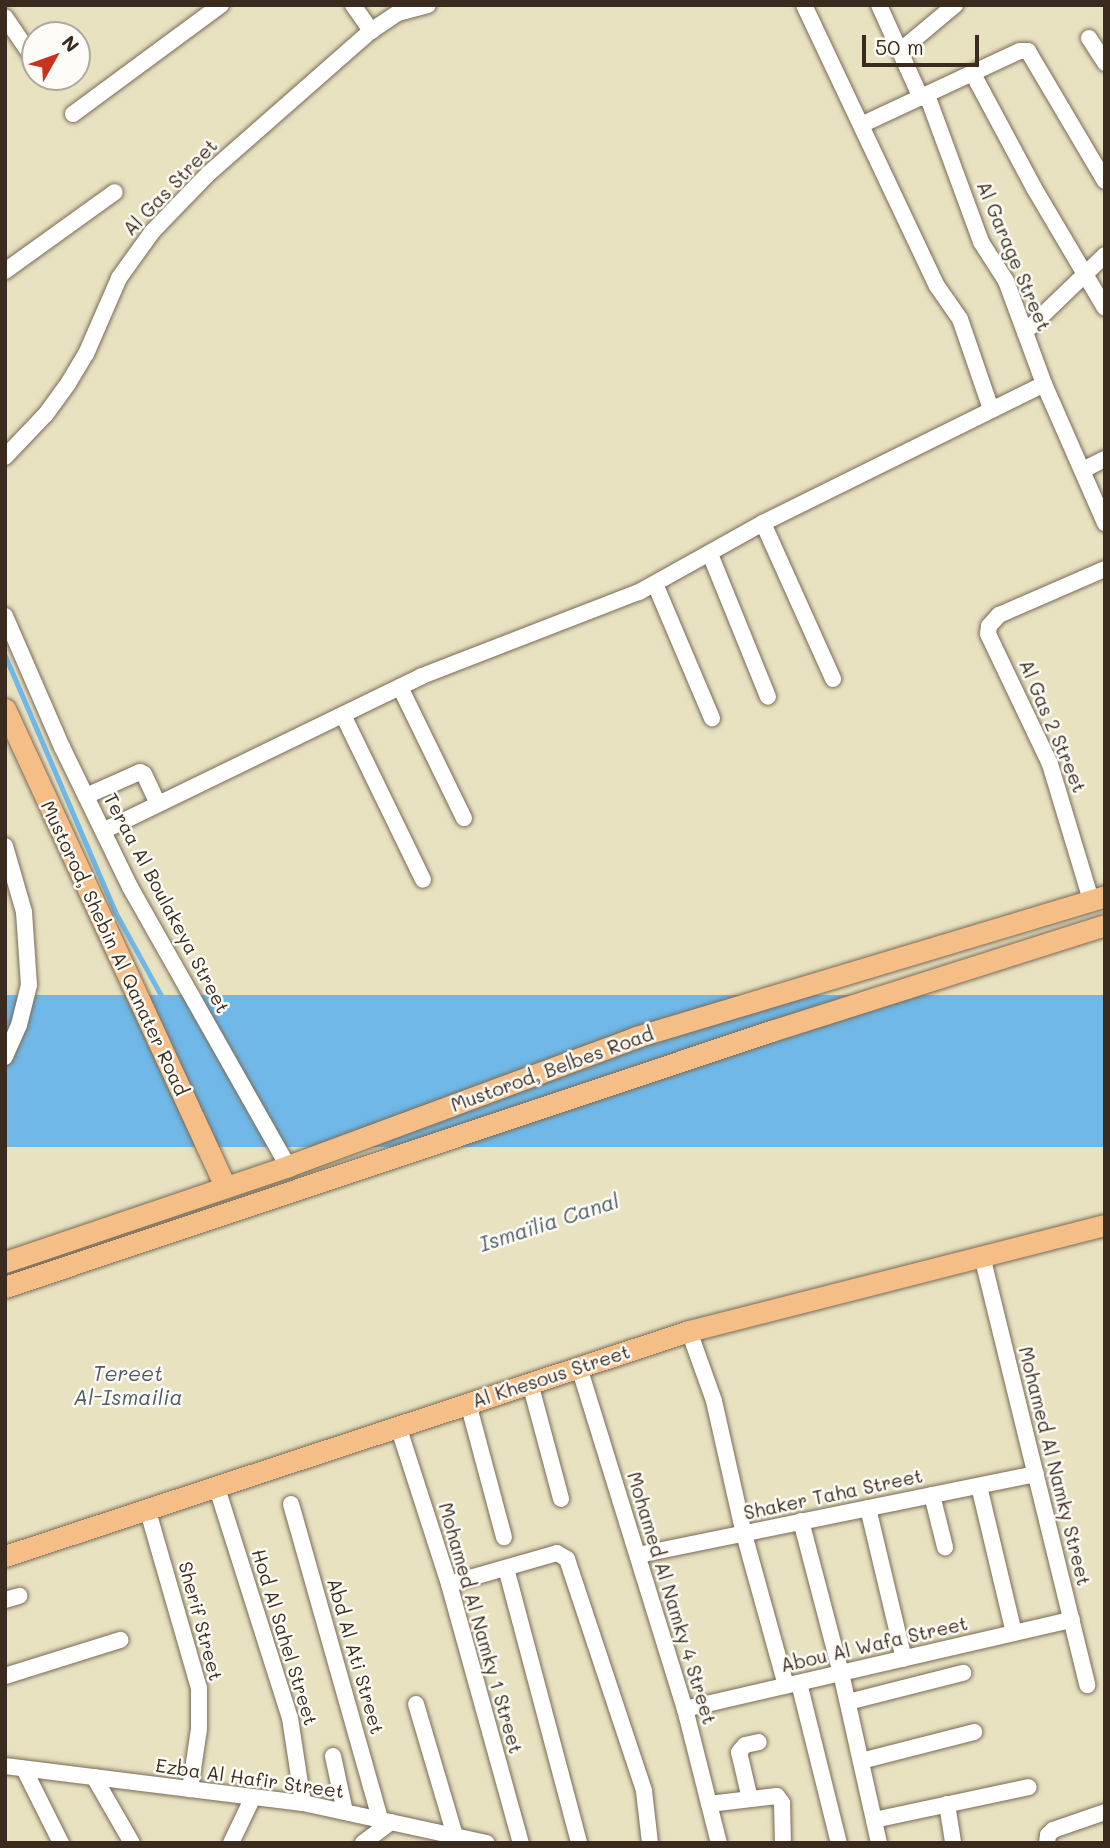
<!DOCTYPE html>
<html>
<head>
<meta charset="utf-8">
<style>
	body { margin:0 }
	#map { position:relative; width:1110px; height:1848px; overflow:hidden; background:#e9e2c1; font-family:Mali,sans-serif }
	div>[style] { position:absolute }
	.water>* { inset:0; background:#6fb8e7; transform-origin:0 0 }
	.stream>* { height:4.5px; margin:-2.25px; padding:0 2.25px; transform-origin:2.25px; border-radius:2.25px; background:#6fb8e7 }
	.roads { filter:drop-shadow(0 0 2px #786a57) drop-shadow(0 0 2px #786a57) }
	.minor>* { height:16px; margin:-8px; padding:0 8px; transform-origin:8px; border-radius:8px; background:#fff }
	.major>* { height:21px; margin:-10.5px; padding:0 10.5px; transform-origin:10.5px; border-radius:10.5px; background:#f6be87 }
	span { translate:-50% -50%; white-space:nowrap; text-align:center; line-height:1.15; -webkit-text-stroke:5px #fdfcf7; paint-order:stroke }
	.street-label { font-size:19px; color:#3b2a1e }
	.water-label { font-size:21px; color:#4d5c64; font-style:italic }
	.frame { position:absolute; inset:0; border:7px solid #3b2a1e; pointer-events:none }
	.north { position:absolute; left:21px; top:21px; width:70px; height:70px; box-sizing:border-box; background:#fdfcf7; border:2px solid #afa8a0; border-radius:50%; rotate:50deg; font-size:19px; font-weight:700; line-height:28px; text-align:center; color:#3b2a1e }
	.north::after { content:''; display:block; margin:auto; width:24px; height:32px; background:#c8321e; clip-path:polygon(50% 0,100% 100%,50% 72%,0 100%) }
	.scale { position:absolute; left:862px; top:35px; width:117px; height:32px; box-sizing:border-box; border:4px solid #3b2a1e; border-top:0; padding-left:9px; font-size:21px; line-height:24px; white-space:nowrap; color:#3b2a1e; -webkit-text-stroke:5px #fdfcf7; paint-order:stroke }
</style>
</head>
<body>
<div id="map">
	<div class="water">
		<div style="left:1105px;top:995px;width:152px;height:1154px;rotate:90deg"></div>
	</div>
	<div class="stream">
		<div style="left:5px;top:655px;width:279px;rotate:66.7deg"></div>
		<div style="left:115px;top:911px;width:251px;rotate:61.2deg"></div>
	</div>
	<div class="roads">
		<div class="minor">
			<div style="left:353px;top:5px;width:32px;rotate:55deg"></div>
			<div style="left:804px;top:5px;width:311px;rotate:64.7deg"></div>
			<div style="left:937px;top:286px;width:40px;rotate:55.1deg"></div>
			<div style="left:960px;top:319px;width:95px;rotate:71deg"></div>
			<div style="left:879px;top:5px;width:102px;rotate:65.7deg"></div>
			<div style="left:5px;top:17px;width:53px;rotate:55.7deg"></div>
			<div style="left:1089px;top:38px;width:30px;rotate:57deg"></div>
			<div style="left:900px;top:51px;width:72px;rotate:-39.9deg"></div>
			<div style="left:973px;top:74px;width:129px;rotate:61.8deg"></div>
			<div style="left:1034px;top:188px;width:139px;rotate:59.4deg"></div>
			<div style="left:927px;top:95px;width:157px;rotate:69.8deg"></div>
			<div style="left:981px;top:242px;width:46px;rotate:57.3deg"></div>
			<div style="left:1006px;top:281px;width:110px;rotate:69.7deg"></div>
			<div style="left:1044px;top:384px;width:152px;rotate:66.3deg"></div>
			<div style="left:73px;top:114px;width:184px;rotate:-36.4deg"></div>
			<div style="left:861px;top:125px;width:175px;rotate:-25deg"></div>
			<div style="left:1020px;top:51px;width:8px"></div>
			<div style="left:1028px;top:51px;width:151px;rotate:59.4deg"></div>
			<div style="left:5px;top:271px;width:135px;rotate:-35.7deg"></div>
			<div style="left:1025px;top:332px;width:111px;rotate:-43.9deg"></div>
			<div style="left:5px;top:457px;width:59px;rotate:-46.4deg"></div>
			<div style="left:46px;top:414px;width:39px;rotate:-54deg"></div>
			<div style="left:69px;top:382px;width:33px;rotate:-59deg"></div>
			<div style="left:86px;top:354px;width:83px;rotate:-66.5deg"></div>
			<div style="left:119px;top:278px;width:57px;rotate:-54.3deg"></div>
			<div style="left:152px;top:232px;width:81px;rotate:-46deg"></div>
			<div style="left:208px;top:174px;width:217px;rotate:-41.3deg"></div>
			<div style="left:371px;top:31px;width:32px;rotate:-34deg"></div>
			<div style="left:398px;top:13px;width:31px;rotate:-15deg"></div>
			<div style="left:1083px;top:470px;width:25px;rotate:-27deg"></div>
			<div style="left:763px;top:523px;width:171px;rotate:65.8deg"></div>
			<div style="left:710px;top:554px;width:154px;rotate:67.9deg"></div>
			<div style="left:655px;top:584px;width:146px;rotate:67deg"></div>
			<div style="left:5px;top:616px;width:143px;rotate:66.5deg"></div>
			<div style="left:62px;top:747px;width:156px;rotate:64.1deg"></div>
			<div style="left:130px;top:887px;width:321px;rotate:60.5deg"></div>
			<div style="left:400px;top:687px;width:146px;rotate:64deg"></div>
			<div style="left:343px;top:715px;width:183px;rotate:64.1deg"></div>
			<div style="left:86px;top:796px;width:59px;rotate:-24deg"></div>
			<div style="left:140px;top:772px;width:4px;rotate:27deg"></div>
			<div style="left:144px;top:774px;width:33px;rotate:65deg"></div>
			<div style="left:103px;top:831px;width:355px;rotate:-25.9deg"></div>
			<div style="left:422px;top:676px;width:233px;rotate:-21.2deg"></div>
			<div style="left:639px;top:592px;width:142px;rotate:-29.1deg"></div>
			<div style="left:763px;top:523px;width:313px;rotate:-26.3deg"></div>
			<div style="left:5px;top:846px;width:69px;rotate:73.9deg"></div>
			<div style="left:24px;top:912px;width:73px;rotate:86.1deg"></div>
			<div style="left:29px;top:985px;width:41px;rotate:104deg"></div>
			<div style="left:19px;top:1025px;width:35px;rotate:114deg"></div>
			<div style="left:1091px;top:900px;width:142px;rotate:-106.8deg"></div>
			<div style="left:1050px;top:764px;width:144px;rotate:-115.5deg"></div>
			<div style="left:988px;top:634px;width:8px;rotate:-83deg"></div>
			<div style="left:989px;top:626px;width:15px;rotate:-48deg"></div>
			<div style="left:999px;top:615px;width:116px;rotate:-23.5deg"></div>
			<div style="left:982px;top:1256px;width:442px;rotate:76.2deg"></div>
			<div style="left:689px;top:1331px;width:74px;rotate:70.3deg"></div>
			<div style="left:714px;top:1401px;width:136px;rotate:77.3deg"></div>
			<div style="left:744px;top:1534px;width:157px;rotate:74.5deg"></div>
			<div style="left:579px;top:1367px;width:358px;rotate:72.8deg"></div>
			<div style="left:685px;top:1709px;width:138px;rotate:75.8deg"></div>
			<div style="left:530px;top:1383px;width:120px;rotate:75deg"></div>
			<div style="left:468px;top:1403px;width:139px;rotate:75deg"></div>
			<div style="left:398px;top:1426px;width:166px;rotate:72.1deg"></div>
			<div style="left:449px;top:1584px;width:269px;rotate:74.5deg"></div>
			<div style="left:216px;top:1485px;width:244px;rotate:72.4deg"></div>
			<div style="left:290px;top:1718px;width:86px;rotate:81.3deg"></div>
			<div style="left:979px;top:1486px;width:151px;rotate:76.6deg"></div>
			<div style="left:932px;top:1495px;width:54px;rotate:76deg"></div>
			<div style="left:291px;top:1504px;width:327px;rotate:74.2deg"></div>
			<div style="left:147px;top:1508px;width:187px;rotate:73.9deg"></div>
			<div style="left:199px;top:1688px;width:41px;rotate:90deg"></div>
			<div style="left:199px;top:1729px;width:61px;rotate:98.5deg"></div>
			<div style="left:868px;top:1508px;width:155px;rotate:76.6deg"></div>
			<div style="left:801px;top:1521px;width:157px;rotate:75.3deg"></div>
			<div style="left:841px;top:1673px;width:174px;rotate:77.4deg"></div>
			<div style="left:638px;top:1555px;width:406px;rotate:-11.5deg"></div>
			<div style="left:506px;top:1568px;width:285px;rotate:75.1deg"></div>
			<div style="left:449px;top:1584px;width:112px;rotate:-16deg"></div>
			<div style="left:557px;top:1553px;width:12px;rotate:31deg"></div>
			<div style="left:567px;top:1559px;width:244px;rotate:71.6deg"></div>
			<div style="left:644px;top:1791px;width:52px;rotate:83.4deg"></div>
			<div style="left:5px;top:1600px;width:15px;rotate:-16deg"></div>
			<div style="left:5px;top:1676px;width:121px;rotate:-17.4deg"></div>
			<div style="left:799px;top:1683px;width:165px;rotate:76deg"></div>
			<div style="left:848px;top:1702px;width:119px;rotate:-14.2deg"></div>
			<div style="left:416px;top:1704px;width:138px;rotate:73.5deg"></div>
			<div style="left:685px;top:1709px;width:397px;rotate:-13deg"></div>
			<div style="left:333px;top:1756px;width:57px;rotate:77.9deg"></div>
			<div style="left:861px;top:1761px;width:117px;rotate:-14.4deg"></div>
			<div style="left:5px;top:1766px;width:300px;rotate:7.1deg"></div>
			<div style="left:303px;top:1803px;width:188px;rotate:12.3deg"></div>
			<div style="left:24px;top:1769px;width:83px;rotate:63.4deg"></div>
			<div style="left:94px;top:1777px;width:76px;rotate:60.1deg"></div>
			<div style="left:750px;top:1799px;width:48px;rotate:-103.2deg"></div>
			<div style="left:739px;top:1752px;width:9px;rotate:-49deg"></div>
			<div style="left:745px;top:1745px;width:14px;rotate:-12deg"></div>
			<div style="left:709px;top:1804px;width:68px;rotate:-6.7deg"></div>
			<div style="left:777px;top:1796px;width:9px;rotate:54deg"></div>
			<div style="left:782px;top:1803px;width:40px;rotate:88.6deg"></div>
			<div style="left:947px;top:1804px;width:39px;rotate:81deg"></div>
			<div style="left:874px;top:1820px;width:158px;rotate:-12deg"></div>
			<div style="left:231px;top:1843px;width:51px;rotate:-64.4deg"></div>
			<div style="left:363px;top:1843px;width:35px;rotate:-37deg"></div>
			<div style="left:1047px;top:1843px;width:8px;rotate:-83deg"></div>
			<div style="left:1048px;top:1835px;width:7px;rotate:-45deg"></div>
			<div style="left:1053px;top:1830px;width:55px;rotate:-19.1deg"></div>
		</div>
		<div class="major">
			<div style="left:5px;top:709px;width:525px;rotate:65.24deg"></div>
			<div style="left:5px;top:1262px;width:299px;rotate:-18.7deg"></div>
			<div style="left:288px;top:1166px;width:371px;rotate:-20.3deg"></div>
			<div style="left:636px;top:1037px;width:490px;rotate:-16.7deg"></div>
			<div style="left:5px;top:1287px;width:808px;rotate:-18.48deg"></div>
			<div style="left:771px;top:1031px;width:350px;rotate:-17.6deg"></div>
			<div style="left:5px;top:1556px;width:720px;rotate:-18.21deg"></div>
			<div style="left:689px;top:1331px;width:429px;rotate:-14.3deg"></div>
		</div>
	</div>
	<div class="street-label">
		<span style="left:170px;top:187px;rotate:-46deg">Al Gas Street</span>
		<span style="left:1014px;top:256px;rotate:67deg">Al Garage Street</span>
		<span style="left:1053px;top:726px;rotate:67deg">Al Gas 2 Street</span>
		<span style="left:167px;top:903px;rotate:62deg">Teraa Al Boulakeya Street</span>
		<span style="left:115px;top:948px;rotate:65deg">Mustorod, Shebin Al Qanater Road</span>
		<span style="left:552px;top:1069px;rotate:-20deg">Mustorod, Belbes Road</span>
		<span style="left:551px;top:1376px;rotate:-18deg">Al Khesous Street</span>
		<span style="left:1055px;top:1466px;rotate:76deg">Mohamed Al Namky Street</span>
		<span style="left:833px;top:1494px;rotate:-12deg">Shaker Taha Street</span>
		<span style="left:672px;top:1598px;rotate:73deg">Mohamed Al Namky 4 Street</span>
		<span style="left:201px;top:1621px;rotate:75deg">Sherif Street</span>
		<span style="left:481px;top:1628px;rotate:74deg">Mohamed Al Namky 1 Street</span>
		<span style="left:285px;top:1637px;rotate:73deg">Hod Al Sahel Street</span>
		<span style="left:874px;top:1644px;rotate:-13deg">Abou Al Wafa Street</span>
		<span style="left:356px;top:1656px;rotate:74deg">Abd Al Ati Street</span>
		<span style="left:250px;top:1778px;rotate:8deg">Ezba Al Hafir Street</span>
	</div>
	<div class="water-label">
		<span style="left:549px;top:1222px;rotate:-18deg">Ismaïlia Canal</span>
		<span style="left:128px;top:1385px">Tereet<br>Al-Ismailia</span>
	</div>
	<div class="frame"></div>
	<div class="north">N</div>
	<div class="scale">50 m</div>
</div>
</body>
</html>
